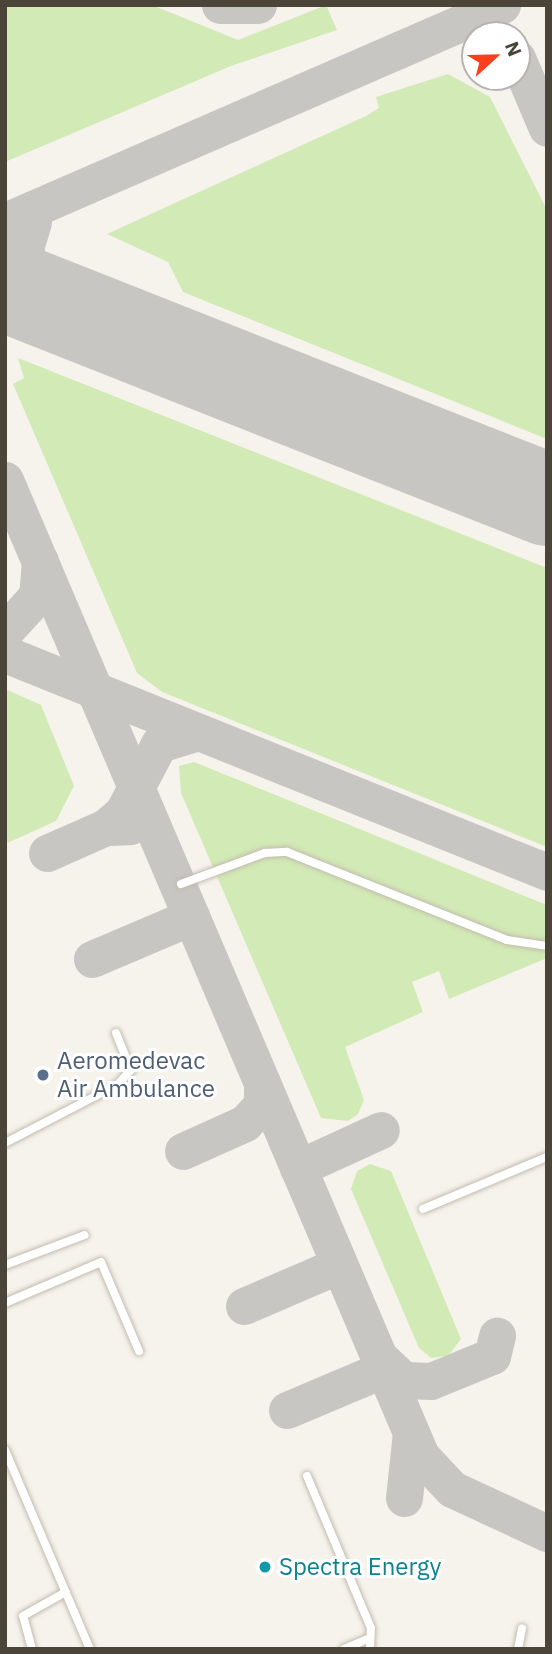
<!DOCTYPE html>
<html>
<head>
<meta charset="utf-8">
<style>
	body { margin:0 }
	#map { position:relative; width:552px; height:1654px; overflow:hidden; background:#f6f3ec; font-family:"IBM Plex Sans",sans-serif }
	div>[style] { position:absolute }
	.green>* { inset:0; background:#d2eab5 }
	.taxiway>* { height:37px; margin:-18.5px; padding:0 18.5px; transform-origin:18.5px; border-radius:18.5px; background:#c8c6c3 }
	.runway>* { height:93px; margin:-46.5px; padding:0 46.5px; transform-origin:46.5px; border-radius:46.5px; background:#c8c6c3 }
	.roads { filter:drop-shadow(0 0 2px #c2bbae) drop-shadow(0 0 2px #c2bbae) }
	.lane>* { height:8px; margin:-4px; padding:0 4px; transform-origin:4px; border-radius:4px; background:#fff }
	.dots>* { width:19px; height:19px; translate:-50% -50%; box-sizing:border-box; border:4px solid #fff; border-radius:50% }
	span { translate:-50% -50%; white-space:nowrap; text-align:center; line-height:1.15; -webkit-text-stroke:6px #fff; paint-order:stroke }
	.service-label { font-size:24px; color:#4e5e75 }
	.left { translate:0 -50%; text-align:left }
	.culture-label { font-size:24px; color:#0d838f }
	.frame { position:absolute; inset:0; border:7px solid #4b4439; pointer-events:none }
	.north { position:absolute; left:461px; top:21px; width:70px; height:70px; box-sizing:border-box; background:#fff; border:2px solid #b7b4b0; border-radius:50%; rotate:68deg; font-size:19px; font-weight:700; line-height:28px; text-align:center; color:#4b4439 }
	.north::after { content:''; display:block; margin:auto; width:24px; height:32px; background:#fc3f1d; clip-path:polygon(50% 0,100% 100%,50% 72%,0 100%) }
</style>
</head>
<body>
<div id="map">
	<div class="green">
		<div style="clip-path:polygon(5px 5px,152px 5px,238px 40px,326px 5px,337px 30px,231px 66px,5px 162px)"></div>
		<div style="clip-path:polygon(448px 74px,490px 97px,547px 210px,547px 439px,183px 292px,168px 262px,107px 234px,366px 116px,379px 108px,376px 97px)"></div>
		<div style="clip-path:polygon(18px 358px,547px 568px,547px 847px,162px 692px,137px 673px,13px 384px,24px 378px)"></div>
		<div style="clip-path:polygon(5px 689px,41px 705px,74px 786px,56px 821px,5px 844px)"></div>
		<div style="clip-path:polygon(194px 762px,547px 905px,547px 958px,449px 999px,439px 971px,412px 982px,423px 1012px,345px 1047px,364px 1100px,358px 1114px,348px 1121px,321px 1118px,181px 793px,179px 766px)"></div>
		<div style="clip-path:polygon(370px 1164px,391px 1171px,461px 1339px,448px 1356px,431px 1358px,419px 1348px,351px 1189px,357px 1171px)"></div>
	</div>
	<div class="taxiway">
		<div style="left:220px;top:5px;width:38px"></div>
		<div style="left:517px;top:58px;width:76px;rotate:66.8deg"></div>
		<div style="left:5px;top:221px;width:542px;rotate:-23.49deg"></div>
		<div style="left:33px;top:222px;width:27px;rotate:107deg"></div>
		<div style="left:25px;top:248px;width:30px;rotate:78deg"></div>
		<div style="left:31px;top:277px;width:53px;rotate:41.2deg"></div>
		<div style="left:5px;top:300px;width:22px;rotate:-8deg"></div>
		<div style="left:27px;top:297px;width:35px;rotate:18deg"></div>
		<div style="left:5px;top:480px;width:1061px;rotate:66.91deg"></div>
		<div style="left:421px;top:1456px;width:45px;rotate:46.8deg"></div>
		<div style="left:452px;top:1489px;width:105px;rotate:24.9deg"></div>
		<div style="left:5px;top:631px;width:47px;rotate:-47.6deg"></div>
		<div style="left:37px;top:596px;width:35px;rotate:-85deg"></div>
		<div style="left:5px;top:654px;width:584px;rotate:21.91deg"></div>
		<div style="left:106px;top:827px;width:23px;rotate:-41deg"></div>
		<div style="left:123px;top:812px;width:77px;rotate:-62.1deg"></div>
		<div style="left:159px;top:744px;width:41px;rotate:-17.1deg"></div>
		<div style="left:47px;top:853px;width:64px;rotate:-23.8deg"></div>
		<div style="left:106px;top:827px;width:24px;rotate:-2deg"></div>
		<div style="left:92px;top:959px;width:108px;rotate:-23deg"></div>
		<div style="left:183px;top:1151px;width:68px;rotate:-24.3deg"></div>
		<div style="left:245px;top:1123px;width:25px;rotate:-47deg"></div>
		<div style="left:262px;top:1105px;width:22px;rotate:-90deg"></div>
		<div style="left:298px;top:1168px;width:91px;rotate:-24.6deg"></div>
		<div style="left:244px;top:1306px;width:103px;rotate:-23.3deg"></div>
		<div style="left:379px;top:1357px;width:34px;rotate:43deg"></div>
		<div style="left:404px;top:1380px;width:27px;rotate:2deg"></div>
		<div style="left:431px;top:1381px;width:66px;rotate:-22.3deg"></div>
		<div style="left:492px;top:1356px;width:21px;rotate:-76deg"></div>
		<div style="left:287px;top:1410px;width:105px;rotate:-22.9deg"></div>
		<div style="left:404px;top:1498px;width:65px;rotate:-83.9deg"></div>
	</div>
	<div class="runway">
		<div style="left:5px;top:285px;width:583px;rotate:21.55deg"></div>
	</div>
	<div class="roads">
		<div class="lane">
			<div style="left:181px;top:884px;width:90px;rotate:-20.3deg"></div>
			<div style="left:265px;top:853px;width:22px;rotate:-3deg"></div>
			<div style="left:287px;top:852px;width:237px;rotate:21.8deg"></div>
			<div style="left:507px;top:940px;width:40px;rotate:8.5deg"></div>
			<div style="left:5px;top:1143px;width:126px;rotate:-27.4deg"></div>
			<div style="left:117px;top:1085px;width:21px;rotate:-47deg"></div>
			<div style="left:131px;top:1070px;width:40px;rotate:-112deg"></div>
			<div style="left:423px;top:1209px;width:134px;rotate:-22.8deg"></div>
			<div style="left:5px;top:1265px;width:85px;rotate:-20.6deg"></div>
			<div style="left:5px;top:1303px;width:104px;rotate:-23.1deg"></div>
			<div style="left:101px;top:1262px;width:97px;rotate:66.9deg"></div>
			<div style="left:5px;top:1450px;width:216px;rotate:66.9deg"></div>
			<div style="left:307px;top:1476px;width:165px;rotate:67.2deg"></div>
			<div style="left:371px;top:1628px;width:21px;rotate:93deg"></div>
			<div style="left:32px;top:1649px;width:34px;rotate:-105deg"></div>
			<div style="left:23px;top:1616px;width:49px;rotate:-29.2deg"></div>
			<div style="left:344px;top:1649px;width:28px;rotate:-23deg"></div>
			<div style="left:518px;top:1649px;width:21px;rotate:-79deg"></div>
		</div>
	</div>
	<div class="dots">
		<div style="left:43px;top:1075px;background:#5c6f8a"></div>
		<div style="left:265px;top:1567px;background:#0f9aa8"></div>
	</div>
	<div class="service-label">
		<span class="left" style="left:57px;top:1075px">Aeromedevac<br>Air Ambulance</span>
	</div>
	<div class="culture-label">
		<span class="left" style="left:279px;top:1567px">Spectra Energy</span>
	</div>
	<div class="frame"></div>
	<div class="north">N</div>
</div>
</body>
</html>
